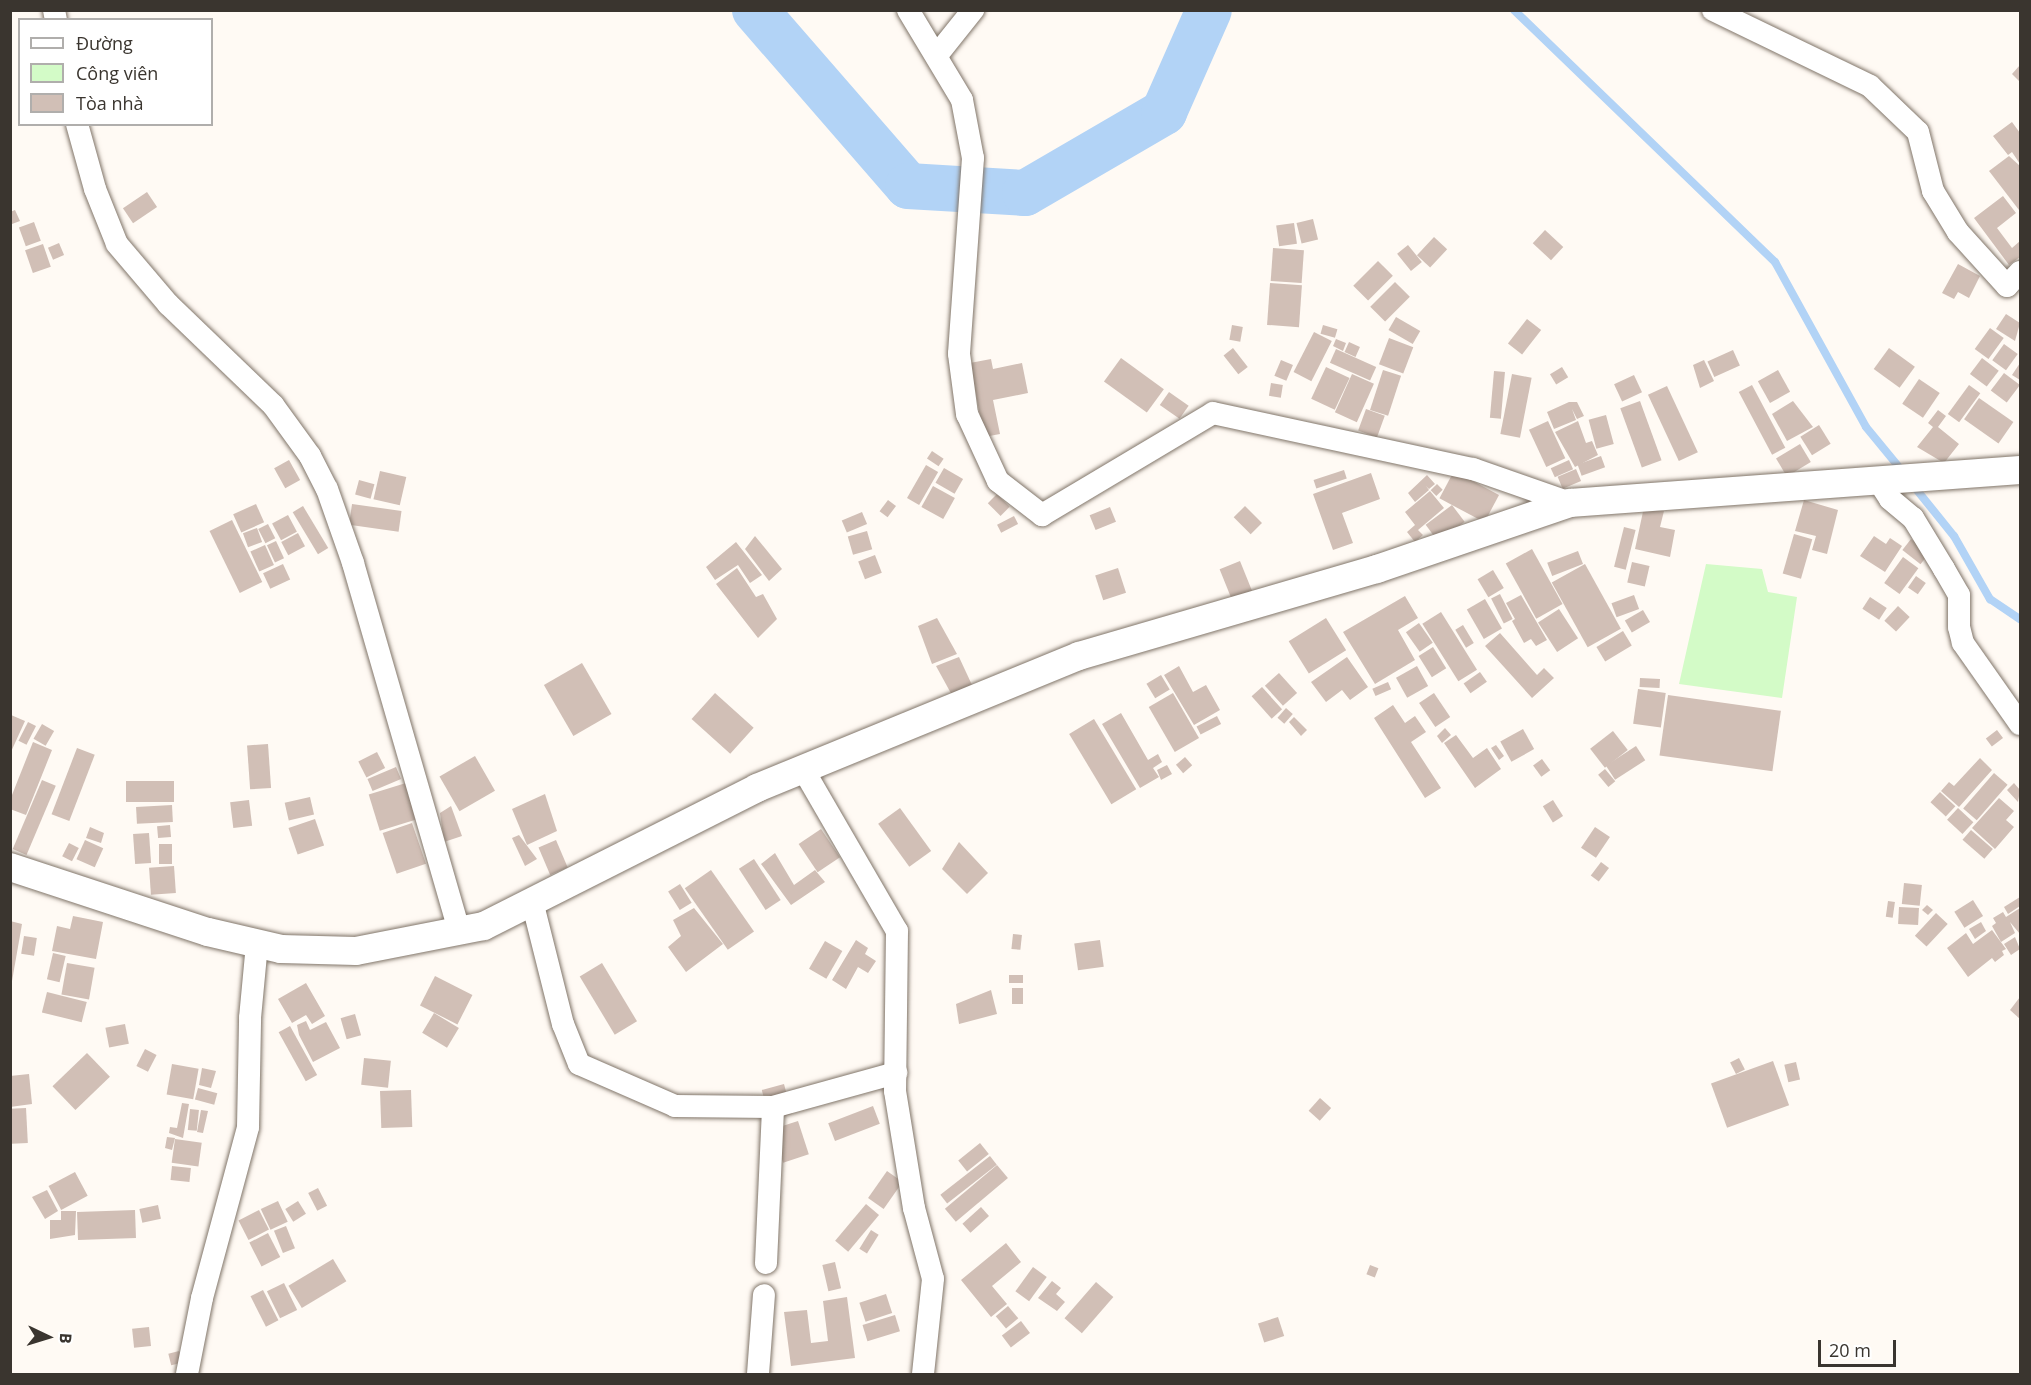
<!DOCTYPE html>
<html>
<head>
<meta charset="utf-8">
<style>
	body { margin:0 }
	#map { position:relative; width:2031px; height:1385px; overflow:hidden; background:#fffaf4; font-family:"Open Sans",sans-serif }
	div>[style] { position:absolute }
	.green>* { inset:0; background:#d3fbc7 }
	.stream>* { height:8px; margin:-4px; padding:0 4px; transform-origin:4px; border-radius:4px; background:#b2d3f6 }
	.river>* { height:46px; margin:-23px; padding:0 23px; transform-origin:23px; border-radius:23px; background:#b2d3f6 }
	.building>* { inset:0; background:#d1bfb6; transform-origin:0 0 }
	.roads { filter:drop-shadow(0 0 2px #817569) drop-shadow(0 0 2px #817569) }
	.minor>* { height:22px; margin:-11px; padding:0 11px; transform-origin:11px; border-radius:11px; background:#fff }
	.tertiary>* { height:28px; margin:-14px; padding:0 14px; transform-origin:14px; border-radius:14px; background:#fff }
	span { translate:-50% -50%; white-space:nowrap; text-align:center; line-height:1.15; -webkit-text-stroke:6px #fff; paint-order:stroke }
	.frame { position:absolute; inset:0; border:12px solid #3a352f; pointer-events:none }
	.legend { position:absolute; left:18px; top:18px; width:195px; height:108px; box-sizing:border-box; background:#fff; border:2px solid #b0aeac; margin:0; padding:8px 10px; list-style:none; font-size:18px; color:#3a352f }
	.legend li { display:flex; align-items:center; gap:12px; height:30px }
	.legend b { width:30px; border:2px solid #b0aeac }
	.north { position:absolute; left:18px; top:1307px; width:60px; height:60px; -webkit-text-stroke:4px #fff; paint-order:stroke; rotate:94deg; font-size:16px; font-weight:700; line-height:24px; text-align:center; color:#3a352f }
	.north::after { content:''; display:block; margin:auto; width:21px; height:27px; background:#3a352f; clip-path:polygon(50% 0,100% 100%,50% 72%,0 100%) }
	.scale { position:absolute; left:1818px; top:1340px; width:78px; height:27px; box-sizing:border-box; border:3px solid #3a352f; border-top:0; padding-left:8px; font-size:18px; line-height:21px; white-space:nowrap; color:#3a352f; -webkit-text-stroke:4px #fff; paint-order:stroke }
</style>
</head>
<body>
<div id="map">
	<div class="green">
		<div style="clip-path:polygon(1706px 564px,1762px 569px,1768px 592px,1797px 597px,1782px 698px,1679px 684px)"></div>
	</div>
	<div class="stream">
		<div style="left:1514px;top:10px;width:363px;rotate:44deg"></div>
		<div style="left:1775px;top:262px;width:188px;rotate:61.1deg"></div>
		<div style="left:1866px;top:427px;width:58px;rotate:50.6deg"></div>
		<div style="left:1912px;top:484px;width:67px;rotate:51.1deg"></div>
		<div style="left:1954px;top:536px;width:73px;rotate:60.3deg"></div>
		<div style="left:1990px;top:599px;width:36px;rotate:34deg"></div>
	</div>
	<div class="river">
		<div style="left:755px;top:10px;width:233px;rotate:49deg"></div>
		<div style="left:908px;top:186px;width:117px;rotate:3.4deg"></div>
		<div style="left:1025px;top:193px;width:161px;rotate:-30.2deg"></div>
		<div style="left:1164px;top:112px;width:111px;rotate:-66.2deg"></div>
	</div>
	<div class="building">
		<div style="clip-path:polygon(2020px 65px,2020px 82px,2012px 74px)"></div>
		<div style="clip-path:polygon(2012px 122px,2020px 133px,2020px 164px,2012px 152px,2008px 155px,1993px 136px)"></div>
		<div style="clip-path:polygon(2009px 156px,2020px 166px,2019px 210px,1989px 171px)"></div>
		<div style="left:147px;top:192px;width:18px;height:29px;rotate:56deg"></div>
		<div style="clip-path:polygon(2003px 196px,2016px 213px,1997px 228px,2012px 248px,2020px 241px,2020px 257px,2009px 265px,1974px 218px)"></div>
		<div style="clip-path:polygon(15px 210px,20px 221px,12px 224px,10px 212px)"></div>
		<div style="left:1313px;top:219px;width:21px;height:17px;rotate:76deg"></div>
		<div style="left:34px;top:222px;width:20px;height:16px;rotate:70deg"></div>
		<div style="left:1294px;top:223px;width:21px;height:18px;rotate:82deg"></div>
		<div style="left:1545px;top:230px;width:25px;height:18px;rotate:43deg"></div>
		<div style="left:1434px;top:237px;width:18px;height:25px;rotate:43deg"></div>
		<div style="left:59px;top:243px;width:13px;height:12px;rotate:67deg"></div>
		<div style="left:43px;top:244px;width:24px;height:19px;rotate:71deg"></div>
		<div style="left:1408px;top:245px;width:22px;height:14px;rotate:51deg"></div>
		<div style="left:1273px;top:248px;width:31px;height:33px;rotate:4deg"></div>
		<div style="left:1378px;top:261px;width:21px;height:35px;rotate:45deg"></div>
		<div style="clip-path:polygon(1958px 264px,1980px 276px,1969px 298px,1958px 292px,1954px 299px,1942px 293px)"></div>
		<div style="left:1395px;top:282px;width:21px;height:35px;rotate:45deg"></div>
		<div style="left:1270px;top:283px;width:32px;height:42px;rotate:4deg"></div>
		<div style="clip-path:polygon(2006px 314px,2020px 323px,2015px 341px,1996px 329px)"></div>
		<div style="left:1396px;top:317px;width:28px;height:15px;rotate:30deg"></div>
		<div style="left:1527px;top:319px;width:18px;height:31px;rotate:38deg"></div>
		<div style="left:1232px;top:325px;width:11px;height:15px;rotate:10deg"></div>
		<div style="left:1323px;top:325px;width:15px;height:9px;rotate:16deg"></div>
		<div style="left:1990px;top:328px;width:17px;height:26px;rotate:36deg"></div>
		<div style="left:1314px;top:332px;width:20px;height:45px;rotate:27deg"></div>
		<div style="left:1389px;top:338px;width:26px;height:28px;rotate:21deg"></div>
		<div style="clip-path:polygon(1336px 339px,1346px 343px,1343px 351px,1333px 346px)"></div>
		<div style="left:1349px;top:342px;width:12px;height:11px;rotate:24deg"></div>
		<div style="left:2004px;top:344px;width:17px;height:20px;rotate:36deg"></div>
		<div style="left:1233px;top:348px;width:24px;height:12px;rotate:52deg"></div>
		<div style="left:1889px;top:348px;width:32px;height:26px;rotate:36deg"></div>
		<div style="left:1336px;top:349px;width:44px;height:15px;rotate:24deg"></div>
		<div style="left:1733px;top:350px;width:17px;height:28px;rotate:66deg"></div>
		<div style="left:1121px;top:358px;width:53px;height:29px;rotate:36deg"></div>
		<div style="left:1982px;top:358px;width:21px;height:20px;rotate:37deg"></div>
		<div style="clip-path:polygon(991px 359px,993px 369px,1022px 363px,1028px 393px,993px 400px,1000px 434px,984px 437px,970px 363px)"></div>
		<div style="left:1281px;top:360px;width:13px;height:17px;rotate:23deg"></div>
		<div style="clip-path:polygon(1704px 360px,1714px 381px,1700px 388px,1693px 365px)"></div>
		<div style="clip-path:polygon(2020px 363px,2020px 380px,2012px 375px)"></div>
		<div style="left:1326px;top:367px;width:26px;height:35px;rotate:25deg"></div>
		<div style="left:1562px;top:367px;width:12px;height:14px;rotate:59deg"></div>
		<div style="left:1383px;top:370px;width:19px;height:42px;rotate:18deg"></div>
		<div style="left:1778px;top:370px;width:25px;height:23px;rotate:61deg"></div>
		<div style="left:1494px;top:371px;width:11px;height:47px;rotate:5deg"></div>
		<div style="left:2004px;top:373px;width:20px;height:22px;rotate:37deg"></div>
		<div style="left:1352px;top:374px;width:24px;height:42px;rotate:24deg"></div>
		<div style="left:1512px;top:374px;width:20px;height:61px;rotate:11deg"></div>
		<div style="left:1634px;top:375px;width:19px;height:22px;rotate:65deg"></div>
		<div style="left:1919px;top:379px;width:25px;height:30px;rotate:34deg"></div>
		<div style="left:1271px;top:383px;width:12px;height:13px;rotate:9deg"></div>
		<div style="left:1752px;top:385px;width:71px;height:15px;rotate:62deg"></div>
		<div style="left:1969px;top:385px;width:14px;height:36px;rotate:36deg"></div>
		<div style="left:1667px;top:386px;width:73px;height:21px;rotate:65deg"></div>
		<div style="left:1169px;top:392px;width:24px;height:16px;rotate:35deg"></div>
		<div style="left:1979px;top:398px;width:42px;height:26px;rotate:35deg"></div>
		<div style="left:1640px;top:401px;width:63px;height:21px;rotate:70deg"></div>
		<div style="clip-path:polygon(1793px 401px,1813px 427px,1787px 441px,1772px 414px)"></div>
		<div style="clip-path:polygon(1569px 402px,1577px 402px,1584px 416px,1577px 419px,1572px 409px,1576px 420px,1554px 429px,1547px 412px)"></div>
		<div style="left:1366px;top:409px;width:20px;height:23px;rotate:20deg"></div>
		<div style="clip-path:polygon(1938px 410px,1946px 416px,1938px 427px,1959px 444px,1944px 463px,1917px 447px,1933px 427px,1928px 423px)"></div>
		<div style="left:1606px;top:415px;width:30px;height:18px;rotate:75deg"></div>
		<div style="left:1548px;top:421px;width:41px;height:21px;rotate:65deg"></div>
		<div style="clip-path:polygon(1578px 421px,1586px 443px,1592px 441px,1598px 455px,1575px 467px,1555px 432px)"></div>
		<div style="left:1819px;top:425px;width:22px;height:22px;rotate:58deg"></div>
		<div style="left:1800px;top:444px;width:21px;height:28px;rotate:59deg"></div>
		<div style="left:932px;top:451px;width:14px;height:9px;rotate:34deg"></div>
		<div style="left:1601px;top:456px;width:12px;height:25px;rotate:70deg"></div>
		<div style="left:289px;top:460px;width:23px;height:17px;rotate:61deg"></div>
		<div style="left:1569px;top:460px;width:10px;height:20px;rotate:66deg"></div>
		<div style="left:926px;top:465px;width:14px;height:38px;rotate:30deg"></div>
		<div style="left:944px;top:468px;width:22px;height:17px;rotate:30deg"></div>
		<div style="left:1576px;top:469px;width:13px;height:20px;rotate:67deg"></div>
		<div style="left:1344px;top:470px;width:9px;height:32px;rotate:72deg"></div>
		<div style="left:380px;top:471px;width:27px;height:29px;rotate:13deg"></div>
		<div style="left:1454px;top:471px;width:51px;height:31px;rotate:28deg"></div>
		<div style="clip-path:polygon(1371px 473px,1380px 499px,1342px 513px,1353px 543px,1333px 550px,1313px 494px)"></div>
		<div style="clip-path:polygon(1427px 475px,1435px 484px,1429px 489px,1426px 486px,1429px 490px,1415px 502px,1408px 493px)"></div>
		<div style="left:359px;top:480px;width:16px;height:15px;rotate:15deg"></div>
		<div style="left:1437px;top:484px;width:8px;height:9px;rotate:45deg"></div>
		<div style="left:933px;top:486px;width:25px;height:24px;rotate:29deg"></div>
		<div style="clip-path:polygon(1430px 491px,1444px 508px,1418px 530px,1423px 535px,1415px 542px,1407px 532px,1415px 525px,1405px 512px)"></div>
		<div style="left:997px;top:494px;width:18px;height:13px;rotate:45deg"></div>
		<div style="left:888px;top:500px;width:10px;height:14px;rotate:37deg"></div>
		<div style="clip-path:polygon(1804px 500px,1838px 510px,1827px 554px,1812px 550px,1816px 536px,1795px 531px)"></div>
		<div style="left:256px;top:504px;width:20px;height:25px;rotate:66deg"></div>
		<div style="left:352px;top:504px;width:50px;height:21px;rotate:8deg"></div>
		<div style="left:1452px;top:505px;width:21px;height:33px;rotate:53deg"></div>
		<div style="left:303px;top:506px;width:49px;height:12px;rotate:59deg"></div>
		<div style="left:1245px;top:506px;width:24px;height:16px;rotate:45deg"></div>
		<div style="left:1110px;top:507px;width:16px;height:22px;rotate:68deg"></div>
		<div style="clip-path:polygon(1644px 507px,1664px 511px,1660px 527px,1675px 530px,1670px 557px,1635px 549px)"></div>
		<div style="left:862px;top:512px;width:13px;height:22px;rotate:67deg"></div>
		<div style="left:288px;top:515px;width:19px;height:18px;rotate:62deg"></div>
		<div style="left:1014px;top:516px;width:9px;height:19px;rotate:63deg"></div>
		<div style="left:232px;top:520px;width:69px;height:25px;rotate:64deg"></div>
		<div style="left:268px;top:524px;width:16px;height:11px;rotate:63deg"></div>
		<div style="left:1624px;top:527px;width:12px;height:41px;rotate:14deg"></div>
		<div style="left:257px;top:528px;width:15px;height:15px;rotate:70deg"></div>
		<div style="left:867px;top:531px;width:19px;height:20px;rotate:74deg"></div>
		<div style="left:298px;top:533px;width:15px;height:19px;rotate:62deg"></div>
		<div style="left:1794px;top:534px;width:19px;height:41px;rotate:16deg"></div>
		<div style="clip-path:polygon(755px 536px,782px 569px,769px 581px,745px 549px)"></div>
		<div style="clip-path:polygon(1874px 536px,1886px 544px,1890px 538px,1902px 546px,1885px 572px,1860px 556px)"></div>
		<div style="left:1911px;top:539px;width:23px;height:14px;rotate:38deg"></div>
		<div style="left:276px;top:541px;width:19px;height:10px;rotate:65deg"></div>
		<div style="clip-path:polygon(736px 542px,762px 575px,750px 583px,738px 565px,715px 580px,706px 567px)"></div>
		<div style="left:265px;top:545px;width:22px;height:16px;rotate:66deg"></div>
		<div style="left:1532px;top:549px;width:63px;height:30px;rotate:61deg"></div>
		<div style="left:1578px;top:551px;width:14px;height:33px;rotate:69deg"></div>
		<div style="left:875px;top:555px;width:19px;height:18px;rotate:69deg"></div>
		<div style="left:1903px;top:557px;width:19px;height:32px;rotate:36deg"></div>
		<div style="left:1240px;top:561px;width:35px;height:22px;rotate:68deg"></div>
		<div style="left:1632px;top:562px;width:18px;height:21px;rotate:13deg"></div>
		<div style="left:283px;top:564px;width:17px;height:22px;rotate:65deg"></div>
		<div style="left:1585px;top:564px;width:74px;height:38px;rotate:61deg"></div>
		<div style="clip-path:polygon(737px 568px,756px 597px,763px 594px,777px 619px,758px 638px,716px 584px)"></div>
		<div style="left:1118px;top:568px;width:26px;height:24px;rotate:72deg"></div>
		<div style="left:1493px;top:570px;width:21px;height:18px;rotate:59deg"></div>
		<div style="left:1916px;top:576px;width:12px;height:14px;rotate:35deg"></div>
		<div style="left:1500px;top:594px;width:28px;height:10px;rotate:63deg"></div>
		<div style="clip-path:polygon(1521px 595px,1547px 640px,1536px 646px,1531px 639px,1524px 643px,1512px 621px,1515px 619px,1506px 603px)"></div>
		<div style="left:1634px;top:595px;width:15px;height:24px;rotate:70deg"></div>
		<div style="clip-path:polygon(1405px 596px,1418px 618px,1398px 630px,1415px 660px,1375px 684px,1343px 632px)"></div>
		<div style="left:1870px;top:597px;width:20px;height:14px;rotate:33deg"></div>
		<div style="left:1485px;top:599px;width:34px;height:21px;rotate:60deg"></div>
		<div style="left:1898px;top:606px;width:16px;height:20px;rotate:43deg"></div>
		<div style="left:1559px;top:609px;width:35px;height:25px;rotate:57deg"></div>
		<div style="left:1643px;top:610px;width:14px;height:21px;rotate:60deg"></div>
		<div style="left:1441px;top:612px;width:68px;height:22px;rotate:58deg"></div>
		<div style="clip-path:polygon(937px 618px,957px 654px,932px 664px,918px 626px)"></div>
		<div style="left:1326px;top:618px;width:38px;height:44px;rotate:58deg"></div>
		<div style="left:1419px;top:623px;width:24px;height:16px;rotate:55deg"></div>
		<div style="left:1463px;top:625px;width:21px;height:9px;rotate:59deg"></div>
		<div style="left:1623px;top:631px;width:17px;height:31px;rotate:59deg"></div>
		<div style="clip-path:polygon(1500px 633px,1537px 675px,1544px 668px,1554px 678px,1532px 698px,1485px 646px)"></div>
		<div style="left:1433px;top:647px;width:25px;height:17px;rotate:58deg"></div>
		<div style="clip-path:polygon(959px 657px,972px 685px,953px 697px,936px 666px)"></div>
		<div style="clip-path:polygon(1347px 657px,1368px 687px,1350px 700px,1342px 690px,1326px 702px,1311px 682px)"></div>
		<div style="left:582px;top:663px;width:59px;height:44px;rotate:60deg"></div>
		<div style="clip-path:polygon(1179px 666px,1193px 692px,1206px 685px,1220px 710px,1194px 725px,1164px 675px)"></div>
		<div style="left:1417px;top:666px;width:23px;height:24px;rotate:61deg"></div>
		<div style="left:1480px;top:672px;width:12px;height:20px;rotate:55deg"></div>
		<div style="left:1279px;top:673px;width:27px;height:19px;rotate:48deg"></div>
		<div style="left:1161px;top:675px;width:17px;height:17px;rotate:59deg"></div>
		<div style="left:1640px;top:678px;width:20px;height:9px;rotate:3deg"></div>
		<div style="left:1388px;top:682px;width:8px;height:17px;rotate:67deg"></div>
		<div style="left:1262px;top:687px;width:30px;height:14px;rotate:48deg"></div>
		<div style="left:1638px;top:689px;width:28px;height:35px;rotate:8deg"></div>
		<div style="left:715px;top:693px;width:52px;height:35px;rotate:42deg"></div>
		<div style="left:1173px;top:693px;width:52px;height:28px;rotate:60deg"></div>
		<div style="left:1434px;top:693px;width:29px;height:18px;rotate:56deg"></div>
		<div style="left:1668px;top:695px;width:114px;height:61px;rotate:8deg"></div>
		<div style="clip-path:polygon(1393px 705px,1405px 723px,1415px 716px,1426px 732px,1411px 742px,1441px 788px,1425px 798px,1374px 718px)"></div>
		<div style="left:1286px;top:708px;width:9px;height:13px;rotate:41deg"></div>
		<div style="clip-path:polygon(1121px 713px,1148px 760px,1158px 754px,1162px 762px,1153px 768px,1159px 777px,1140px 788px,1102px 724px)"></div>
		<div style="clip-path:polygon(11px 715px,25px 721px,10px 754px,10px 717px)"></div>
		<div style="left:1217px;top:716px;width:9px;height:23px;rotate:63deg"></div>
		<div style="clip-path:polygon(1294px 717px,1307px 730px,1301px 736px,1289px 722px)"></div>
		<div style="left:1094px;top:719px;width:82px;height:29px;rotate:59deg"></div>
		<div style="left:28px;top:722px;width:9px;height:21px;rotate:27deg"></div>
		<div style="left:42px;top:724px;width:14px;height:17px;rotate:30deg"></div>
		<div style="clip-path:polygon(1445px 728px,1451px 735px,1442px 743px,1437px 736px)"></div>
		<div style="left:1523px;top:729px;width:23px;height:26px;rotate:61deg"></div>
		<div style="left:1997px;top:730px;width:10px;height:14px;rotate:53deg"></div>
		<div style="left:1613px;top:731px;width:24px;height:29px;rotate:52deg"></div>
		<div style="clip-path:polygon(1456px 735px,1473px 758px,1487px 748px,1501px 769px,1475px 788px,1444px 743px)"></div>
		<div style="clip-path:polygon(33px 742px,52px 750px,26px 815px,10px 809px,10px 800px)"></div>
		<div style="left:268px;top:744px;width:44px;height:21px;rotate:86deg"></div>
		<div style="clip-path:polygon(1496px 745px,1504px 756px,1499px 760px,1491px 748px)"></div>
		<div style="left:1636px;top:746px;width:17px;height:36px;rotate:57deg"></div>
		<div style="left:77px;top:748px;width:19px;height:71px;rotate:21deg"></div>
		<div style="left:377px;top:752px;width:18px;height:21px;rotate:63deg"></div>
		<div style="left:475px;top:756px;width:40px;height:41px;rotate:60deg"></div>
		<div style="left:1185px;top:757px;width:11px;height:12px;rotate:49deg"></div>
		<div style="clip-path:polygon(1980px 758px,1992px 770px,1959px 807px,1941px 791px,1949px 782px,1954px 786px)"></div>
		<div style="left:1542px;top:759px;width:14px;height:11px;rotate:54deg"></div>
		<div style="clip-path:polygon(1167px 765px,1172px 774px,1161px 780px,1157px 770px)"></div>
		<div style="left:396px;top:767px;width:13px;height:31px;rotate:67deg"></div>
		<div style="left:1605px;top:769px;width:16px;height:9px;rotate:50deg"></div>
		<div style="left:1994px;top:773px;width:18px;height:47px;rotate:41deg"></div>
		<div style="left:42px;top:780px;width:15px;height:75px;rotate:23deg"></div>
		<div style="left:174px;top:781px;width:21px;height:48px;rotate:90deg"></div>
		<div style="left:406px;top:783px;width:38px;height:39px;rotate:73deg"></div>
		<div style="clip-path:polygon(2014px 783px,2020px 790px,2018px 802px,2007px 790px)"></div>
		<div style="left:1940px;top:792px;width:21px;height:14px;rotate:43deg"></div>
		<div style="clip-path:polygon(545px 794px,557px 831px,527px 845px,512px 809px)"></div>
		<div style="left:310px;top:797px;width:18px;height:26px;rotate:77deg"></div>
		<div style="clip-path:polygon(1999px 798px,2014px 811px,2006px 820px,2014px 827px,1995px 849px,1972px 828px)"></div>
		<div style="left:249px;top:800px;width:26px;height:19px;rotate:83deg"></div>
		<div style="left:1553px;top:800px;width:19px;height:12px;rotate:58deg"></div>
		<div style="left:172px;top:805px;width:17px;height:36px;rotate:87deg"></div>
		<div style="clip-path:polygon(451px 806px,462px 836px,444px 842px,440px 813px)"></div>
		<div style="left:900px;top:808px;width:53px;height:27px;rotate:54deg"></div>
		<div style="left:1958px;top:808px;width:21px;height:16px;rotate:43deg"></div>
		<div style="left:315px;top:819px;width:28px;height:28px;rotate:71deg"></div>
		<div style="left:412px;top:823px;width:43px;height:31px;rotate:71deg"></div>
		<div style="left:170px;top:825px;width:12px;height:13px;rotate:85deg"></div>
		<div style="clip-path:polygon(90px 827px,104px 833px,101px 843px,86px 838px)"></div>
		<div style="left:1595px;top:827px;width:18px;height:25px;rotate:34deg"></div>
		<div style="left:821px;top:829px;width:34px;height:27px;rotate:56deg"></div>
		<div style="left:1971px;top:830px;width:29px;height:13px;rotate:41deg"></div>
		<div style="left:149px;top:833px;width:30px;height:16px;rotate:86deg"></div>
		<div style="clip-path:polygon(519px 835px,537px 859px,525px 866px,512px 838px)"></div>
		<div style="left:85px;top:840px;width:20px;height:21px;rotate:24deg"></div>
		<div style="left:556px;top:840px;width:30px;height:19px;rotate:67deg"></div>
		<div style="clip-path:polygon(959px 842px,988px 873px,967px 894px,942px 869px)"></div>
		<div style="left:69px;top:843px;width:11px;height:15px;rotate:27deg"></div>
		<div style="left:159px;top:844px;width:13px;height:20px"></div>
		<div style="clip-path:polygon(775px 853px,794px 885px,815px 870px,825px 882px,791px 905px,761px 864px)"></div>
		<div style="left:754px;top:859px;width:49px;height:18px;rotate:57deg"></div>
		<div style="left:1601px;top:862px;width:10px;height:17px;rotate:37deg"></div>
		<div style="left:174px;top:866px;width:27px;height:25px;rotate:86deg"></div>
		<div style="left:711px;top:870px;width:75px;height:32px;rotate:55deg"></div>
		<div style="left:1904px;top:883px;width:18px;height:21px;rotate:6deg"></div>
		<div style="left:680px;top:884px;width:22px;height:14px;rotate:58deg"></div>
		<div style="clip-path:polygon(2020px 897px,2020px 906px,2008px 914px,2004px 907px)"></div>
		<div style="left:1973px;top:900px;width:19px;height:22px;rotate:58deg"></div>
		<div style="left:1888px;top:901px;width:7px;height:16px;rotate:8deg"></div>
		<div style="clip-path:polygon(1927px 905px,1933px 910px,1928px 915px,1922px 910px)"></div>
		<div style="left:1899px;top:907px;width:20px;height:17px;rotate:3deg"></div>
		<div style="clip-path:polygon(694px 908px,723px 944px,686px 972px,668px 947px,681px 936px,673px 920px)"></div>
		<div style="clip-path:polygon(2020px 908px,2020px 934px,2010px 922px,2015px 933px,2001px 942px,1992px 926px,1996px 923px,1993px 918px,2003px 912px,2006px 917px)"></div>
		<div style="left:1936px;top:913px;width:16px;height:31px;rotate:43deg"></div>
		<div style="clip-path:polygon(73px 916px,103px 922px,96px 959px,52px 951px,57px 926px,70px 929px)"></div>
		<div style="clip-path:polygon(10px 921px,22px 924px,12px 981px,10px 981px)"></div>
		<div style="clip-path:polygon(1981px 922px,1986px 931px,1975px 939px,1969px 929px)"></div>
		<div style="clip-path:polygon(1992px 930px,2006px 949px,2002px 951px,2004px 955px,1995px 962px,1992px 958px,1968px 977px,1947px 948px,1966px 933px,1973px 944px)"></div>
		<div style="left:1013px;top:934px;width:9px;height:15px;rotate:6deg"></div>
		<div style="left:24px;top:936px;width:13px;height:18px;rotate:9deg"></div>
		<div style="clip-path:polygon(2015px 937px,2020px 949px,2011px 955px,2004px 944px)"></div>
		<div style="clip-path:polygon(856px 940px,868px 948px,865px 954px,876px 961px,868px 973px,858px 967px,846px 989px,832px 980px)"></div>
		<div style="left:1100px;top:940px;width:27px;height:26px;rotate:82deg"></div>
		<div style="left:825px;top:941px;width:20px;height:32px;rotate:30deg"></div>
		<div style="left:53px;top:953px;width:13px;height:27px;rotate:13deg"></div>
		<div style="left:67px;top:963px;width:28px;height:32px;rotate:10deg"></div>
		<div style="left:602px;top:963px;width:68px;height:26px;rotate:59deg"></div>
		<div style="left:1009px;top:975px;width:14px;height:8px"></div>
		<div style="left:435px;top:976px;width:42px;height:33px;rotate:27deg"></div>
		<div style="clip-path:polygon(306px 983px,325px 1016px,312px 1024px,306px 1015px,292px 1023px,278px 999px)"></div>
		<div style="left:1023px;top:988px;width:16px;height:11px;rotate:90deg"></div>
		<div style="clip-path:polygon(991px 990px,997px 1014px,959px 1024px,956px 1004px)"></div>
		<div style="left:47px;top:992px;width:41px;height:21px;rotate:14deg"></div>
		<div style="clip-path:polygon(2020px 997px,2020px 1019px,2010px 1010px)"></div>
		<div style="left:434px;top:1013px;width:29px;height:23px;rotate:31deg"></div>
		<div style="left:355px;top:1014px;width:22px;height:15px;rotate:74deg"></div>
		<div style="clip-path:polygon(306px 1021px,310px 1030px,326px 1022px,340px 1048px,313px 1062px,299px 1035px,297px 1025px)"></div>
		<div style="left:125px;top:1024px;width:20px;height:20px;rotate:79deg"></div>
		<div style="left:290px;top:1026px;width:56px;height:13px;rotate:61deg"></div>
		<div style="left:145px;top:1049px;width:13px;height:19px;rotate:27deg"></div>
		<div style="left:87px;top:1053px;width:33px;height:48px;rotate:46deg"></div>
		<div style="left:364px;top:1058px;width:27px;height:27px;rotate:6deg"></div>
		<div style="left:1739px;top:1058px;width:13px;height:10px;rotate:63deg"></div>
		<div style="left:1773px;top:1061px;width:47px;height:66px;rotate:70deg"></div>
		<div style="left:1796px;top:1062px;width:18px;height:12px;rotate:77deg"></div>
		<div style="left:172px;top:1064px;width:27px;height:31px;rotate:10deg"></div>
		<div style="clip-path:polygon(202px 1068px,216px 1071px,211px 1088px,199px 1085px)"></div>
		<div style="clip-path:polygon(29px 1074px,32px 1104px,10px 1107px,10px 1076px)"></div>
		<div style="left:784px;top:1084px;width:31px;height:23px;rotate:75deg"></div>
		<div style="left:198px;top:1088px;width:20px;height:12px;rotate:15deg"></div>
		<div style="left:411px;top:1090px;width:37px;height:31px;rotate:88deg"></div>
		<div style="left:1320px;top:1098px;width:15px;height:17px;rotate:42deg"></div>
		<div style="clip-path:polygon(182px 1103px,189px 1104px,183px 1138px,169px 1133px,170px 1127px,177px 1128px)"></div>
		<div style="left:873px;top:1106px;width:19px;height:48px;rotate:69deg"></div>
		<div style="left:26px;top:1108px;width:35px;height:16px;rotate:87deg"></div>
		<div style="left:190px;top:1109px;width:9px;height:21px;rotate:6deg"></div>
		<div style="clip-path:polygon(201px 1110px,208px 1111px,203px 1133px,197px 1132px)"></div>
		<div style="left:798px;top:1121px;width:35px;height:27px;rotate:72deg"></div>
		<div style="clip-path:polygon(167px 1137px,175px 1138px,172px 1150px,165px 1148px)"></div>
		<div style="left:175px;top:1139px;width:27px;height:24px;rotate:8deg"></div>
		<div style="left:980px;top:1143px;width:14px;height:28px;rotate:51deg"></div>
		<div style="left:990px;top:1156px;width:11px;height:63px;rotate:52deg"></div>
		<div style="left:997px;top:1165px;width:17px;height:68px;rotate:50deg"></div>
		<div style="left:172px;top:1166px;width:19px;height:14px;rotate:6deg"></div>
		<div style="left:887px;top:1171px;width:19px;height:33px;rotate:35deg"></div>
		<div style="left:75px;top:1172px;width:27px;height:30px;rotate:62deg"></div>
		<div style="left:318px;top:1188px;width:20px;height:11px;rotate:63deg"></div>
		<div style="clip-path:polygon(47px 1190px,58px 1211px,45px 1219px,32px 1197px)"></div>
		<div style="left:278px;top:1201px;width:23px;height:19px;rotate:65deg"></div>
		<div style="left:298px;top:1201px;width:15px;height:15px;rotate:58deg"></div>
		<div style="left:866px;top:1204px;width:17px;height:48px;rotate:40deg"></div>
		<div style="left:158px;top:1205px;width:14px;height:19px;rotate:78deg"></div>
		<div style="left:981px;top:1207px;width:12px;height:25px;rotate:48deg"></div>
		<div style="left:135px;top:1210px;width:28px;height:58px;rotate:88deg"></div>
		<div style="left:259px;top:1210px;width:22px;height:23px;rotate:63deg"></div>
		<div style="clip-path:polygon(61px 1211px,76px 1211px,75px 1235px,50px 1239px,50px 1220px,61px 1220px)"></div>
		<div style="left:286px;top:1226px;width:24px;height:13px;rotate:68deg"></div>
		<div style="left:871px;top:1230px;width:9px;height:22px;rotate:32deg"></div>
		<div style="left:268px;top:1233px;width:27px;height:21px;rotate:63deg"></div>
		<div style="clip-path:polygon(1006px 1243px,1021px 1262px,992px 1286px,1007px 1304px,991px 1317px,961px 1280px)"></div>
		<div style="left:333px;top:1259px;width:26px;height:52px;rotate:59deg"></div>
		<div style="left:835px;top:1262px;width:27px;height:13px;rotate:77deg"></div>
		<div style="left:1370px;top:1265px;width:9px;height:10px;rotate:21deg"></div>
		<div style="left:1033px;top:1267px;width:17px;height:30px;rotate:36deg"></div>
		<div style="clip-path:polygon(1052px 1281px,1061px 1288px,1056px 1294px,1065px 1302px,1057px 1311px,1038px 1298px)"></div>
		<div style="left:1096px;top:1282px;width:23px;height:48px;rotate:41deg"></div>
		<div style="left:284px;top:1283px;width:30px;height:19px;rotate:64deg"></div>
		<div style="left:263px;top:1290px;width:34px;height:14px;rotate:63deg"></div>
		<div style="left:886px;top:1294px;width:20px;height:28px;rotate:72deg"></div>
		<div style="clip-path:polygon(847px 1297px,855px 1358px,791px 1366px,784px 1312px,807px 1310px,811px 1343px,828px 1341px,823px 1301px)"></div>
		<div style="left:1008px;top:1306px;width:16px;height:16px;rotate:50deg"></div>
		<div style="left:895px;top:1315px;width:17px;height:34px;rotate:73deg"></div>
		<div style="left:1278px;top:1317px;width:20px;height:21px;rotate:72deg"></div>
		<div style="left:1021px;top:1321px;width:15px;height:24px;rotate:53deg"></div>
		<div style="left:149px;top:1327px;width:19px;height:17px;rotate:84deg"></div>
		<div style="left:179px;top:1351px;width:12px;height:11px;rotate:76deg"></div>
	</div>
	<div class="roads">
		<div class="minor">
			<div style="left:54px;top:10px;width:10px;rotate:79deg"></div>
			<div style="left:908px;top:10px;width:105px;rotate:59deg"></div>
			<div style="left:962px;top:100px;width:59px;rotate:79.3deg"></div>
			<div style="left:973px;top:158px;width:196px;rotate:94.1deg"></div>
			<div style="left:959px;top:354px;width:61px;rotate:82.4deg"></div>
			<div style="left:967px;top:414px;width:74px;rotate:65.2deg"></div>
			<div style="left:998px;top:481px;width:56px;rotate:37.7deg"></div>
			<div style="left:1042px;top:515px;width:199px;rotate:-30.8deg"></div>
			<div style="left:1213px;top:413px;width:266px;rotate:12.2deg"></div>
			<div style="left:1473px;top:469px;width:103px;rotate:19.3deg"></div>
			<div style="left:1713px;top:10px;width:174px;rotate:25.8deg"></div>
			<div style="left:1870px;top:86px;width:66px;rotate:43.8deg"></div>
			<div style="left:1918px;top:132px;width:61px;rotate:75.7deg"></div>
			<div style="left:1933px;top:191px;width:48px;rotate:58.6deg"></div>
			<div style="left:1958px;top:232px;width:73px;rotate:47.8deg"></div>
			<div style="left:2007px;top:286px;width:19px;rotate:-47deg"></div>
			<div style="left:937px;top:55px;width:58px;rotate:-51.3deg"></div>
			<div style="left:77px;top:124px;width:67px;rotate:74.5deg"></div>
			<div style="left:95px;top:189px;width:59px;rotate:68.2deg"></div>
			<div style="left:117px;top:244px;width:79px;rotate:49.6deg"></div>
			<div style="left:168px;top:304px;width:146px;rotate:43.9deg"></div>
			<div style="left:273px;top:405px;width:63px;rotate:54deg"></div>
			<div style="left:310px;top:456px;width:37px;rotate:63deg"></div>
			<div style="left:327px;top:489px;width:78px;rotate:70.6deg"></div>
			<div style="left:353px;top:563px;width:382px;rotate:73.9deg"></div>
			<div style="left:1879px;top:482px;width:20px;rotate:57deg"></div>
			<div style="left:1890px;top:499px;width:30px;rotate:40deg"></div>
			<div style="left:1913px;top:518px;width:60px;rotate:58.7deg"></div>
			<div style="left:1944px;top:569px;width:30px;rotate:60deg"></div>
			<div style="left:1959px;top:595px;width:32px;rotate:90deg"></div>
			<div style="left:1959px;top:627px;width:16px;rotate:76deg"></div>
			<div style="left:1963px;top:643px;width:99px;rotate:54.9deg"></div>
			<div style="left:803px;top:769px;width:187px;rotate:59.9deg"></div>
			<div style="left:897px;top:931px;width:160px;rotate:90.7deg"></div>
			<div style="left:895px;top:1091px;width:119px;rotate:80.8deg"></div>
			<div style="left:914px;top:1208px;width:73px;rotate:75deg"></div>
			<div style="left:933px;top:1279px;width:96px;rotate:96deg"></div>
			<div style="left:532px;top:901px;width:127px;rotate:75.9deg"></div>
			<div style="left:563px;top:1024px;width:43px;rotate:68.2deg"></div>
			<div style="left:579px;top:1064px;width:105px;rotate:23.6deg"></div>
			<div style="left:675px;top:1106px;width:98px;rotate:0.6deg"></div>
			<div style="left:766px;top:1263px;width:156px;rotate:-87.4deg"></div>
			<div style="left:773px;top:1107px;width:128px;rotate:-15.5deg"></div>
			<div style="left:187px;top:1374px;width:77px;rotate:-78.8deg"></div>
			<div style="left:202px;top:1298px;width:177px;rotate:-74.9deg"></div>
			<div style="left:248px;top:1127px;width:109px;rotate:-88.9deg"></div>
			<div style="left:250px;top:1018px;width:74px;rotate:-84.6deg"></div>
			<div style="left:758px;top:1374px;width:79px;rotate:-85.7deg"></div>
		</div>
		<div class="tertiary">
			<div style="left:10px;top:867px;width:208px;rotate:18.2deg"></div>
			<div style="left:208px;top:932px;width:75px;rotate:13.1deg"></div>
			<div style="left:281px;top:949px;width:75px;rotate:1.5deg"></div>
			<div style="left:356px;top:951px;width:130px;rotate:-11.1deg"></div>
			<div style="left:484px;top:926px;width:306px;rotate:-26.8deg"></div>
			<div style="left:757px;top:788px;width:348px;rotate:-22.3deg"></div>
			<div style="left:1079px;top:656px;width:310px;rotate:-16.3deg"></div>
			<div style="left:1377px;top:569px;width:204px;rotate:-18.9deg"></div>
			<div style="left:1570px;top:503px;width:451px;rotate:-4.2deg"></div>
		</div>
	</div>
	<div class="frame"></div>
	<ul class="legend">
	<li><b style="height:8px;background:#fff"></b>Đường</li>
	<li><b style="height:16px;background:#d3fbc7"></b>Công viên</li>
	<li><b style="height:16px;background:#d1bfb6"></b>Tòa nhà</li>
	</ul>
	<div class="north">B</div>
	<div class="scale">20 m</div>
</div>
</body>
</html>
